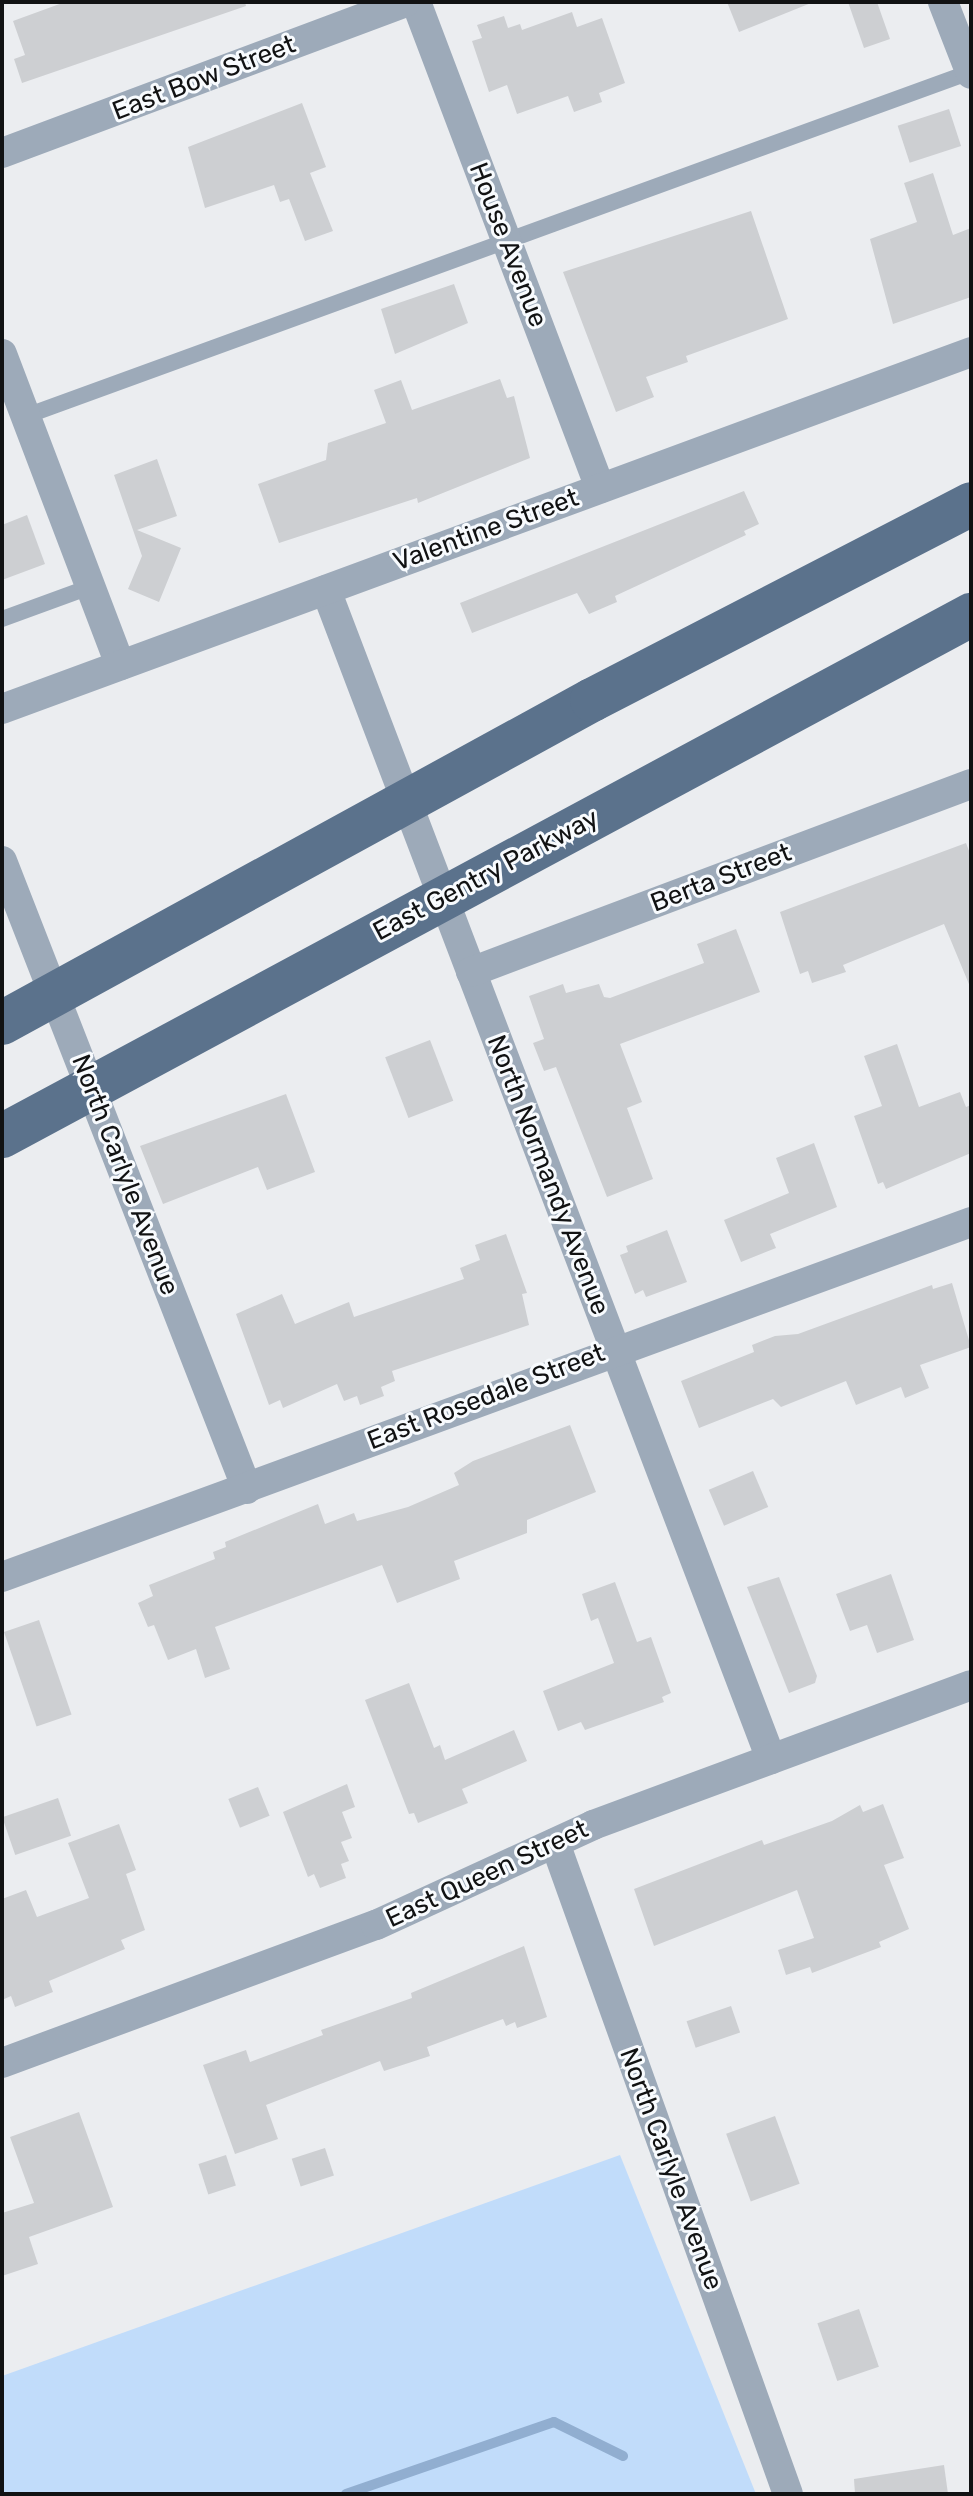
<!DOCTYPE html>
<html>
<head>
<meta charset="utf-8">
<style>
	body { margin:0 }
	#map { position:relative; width:973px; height:2496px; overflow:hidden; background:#ebedf0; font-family:Rubik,sans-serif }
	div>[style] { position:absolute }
	.green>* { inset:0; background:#c1dcfa }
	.stream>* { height:10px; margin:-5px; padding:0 5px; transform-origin:5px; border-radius:5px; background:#91aed0 }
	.building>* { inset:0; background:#cdcfd2; transform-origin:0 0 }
	.lane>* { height:16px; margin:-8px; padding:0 8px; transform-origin:8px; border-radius:8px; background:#9daab9 }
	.street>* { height:30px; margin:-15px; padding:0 15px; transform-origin:15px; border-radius:15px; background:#9daab9 }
	.primary>* { height:44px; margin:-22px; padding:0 22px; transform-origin:22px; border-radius:22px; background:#5b728c }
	span { translate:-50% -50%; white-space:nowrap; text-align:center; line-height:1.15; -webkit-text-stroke:6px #f8fbfe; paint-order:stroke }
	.street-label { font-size:26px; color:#111213 }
	.frame { position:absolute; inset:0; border:4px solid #111213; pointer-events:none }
</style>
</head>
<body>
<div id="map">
	<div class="green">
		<div style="clip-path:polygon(620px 2155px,756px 2494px,2px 2494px,2px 2376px)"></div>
	</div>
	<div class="stream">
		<div style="left:346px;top:2494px;width:220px;rotate:-19.1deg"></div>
		<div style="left:554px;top:2422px;width:77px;rotate:26.2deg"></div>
	</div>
	<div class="building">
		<div style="clip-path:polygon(65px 2px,245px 2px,246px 6px,22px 83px,14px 59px,25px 55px,13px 21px)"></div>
		<div style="clip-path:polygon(727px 2px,811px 2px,811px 3px,739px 32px)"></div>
		<div style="clip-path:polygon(848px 2px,877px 2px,890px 39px,864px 48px)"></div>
		<div style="clip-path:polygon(572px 12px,577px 27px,602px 18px,625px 83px,599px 93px,602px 102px,574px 112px,568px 96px,517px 114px,507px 85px,489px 92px,472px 41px,482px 38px,477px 25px,504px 16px,508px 28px,520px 24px,522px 30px)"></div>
		<div style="clip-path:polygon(302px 103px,326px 167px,310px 173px,333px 231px,305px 241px,289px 199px,280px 202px,274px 185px,205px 208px,188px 147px)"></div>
		<div style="left:949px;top:109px;width:39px;height:54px;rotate:72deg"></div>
		<div style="clip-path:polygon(933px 173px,953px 235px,971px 228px,971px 297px,893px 324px,870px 239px,917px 222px,904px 183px)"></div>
		<div style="clip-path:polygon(751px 211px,788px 319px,686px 356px,688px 362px,646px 377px,654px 397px,616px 412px,563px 272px)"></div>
		<div style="clip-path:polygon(454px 284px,468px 323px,395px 354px,381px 309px)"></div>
		<div style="clip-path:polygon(500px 379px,507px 398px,514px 396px,530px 458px,418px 503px,417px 498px,279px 543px,258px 484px,326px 460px,328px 443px,386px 423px,374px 390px,401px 380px,412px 410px)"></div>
		<div style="clip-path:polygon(157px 459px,177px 516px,137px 530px,181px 548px,159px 602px,128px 589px,142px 556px,114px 475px)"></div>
		<div style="clip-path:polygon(744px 491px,759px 524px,744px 531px,746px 535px,615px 596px,617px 602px,589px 614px,577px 593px,472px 633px,460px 603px)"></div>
		<div style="clip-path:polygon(27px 515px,45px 564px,2px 580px,2px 525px)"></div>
		<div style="clip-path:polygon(966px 843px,971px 856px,971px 989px,944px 924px,843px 965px,846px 972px,812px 983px,808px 971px,800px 974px,780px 912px)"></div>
		<div style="clip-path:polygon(736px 929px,760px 992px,620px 1044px,642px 1102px,627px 1108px,653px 1179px,607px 1197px,556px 1067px,544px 1071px,533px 1043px,544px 1039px,529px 996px,563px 984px,566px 993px,599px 984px,604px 997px,610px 998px,704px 963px,697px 944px)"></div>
		<div style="left:430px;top:1040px;width:65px;height:48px;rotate:69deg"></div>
		<div style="clip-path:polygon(897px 1044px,919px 1107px,960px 1092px,966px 1107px,971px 1105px,971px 1153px,886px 1189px,883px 1182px,878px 1184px,854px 1116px,882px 1106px,864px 1056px)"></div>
		<div style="clip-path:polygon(286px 1094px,315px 1172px,267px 1190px,258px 1167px,163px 1204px,140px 1146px)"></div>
		<div style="clip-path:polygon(814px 1143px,837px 1207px,770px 1234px,776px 1248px,741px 1262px,724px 1220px,789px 1193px,776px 1158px)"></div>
		<div style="clip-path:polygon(667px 1230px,687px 1282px,646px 1297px,643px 1290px,635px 1294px,620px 1255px,628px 1252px,626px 1246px)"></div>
		<div style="clip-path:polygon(506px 1234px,527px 1293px,522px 1294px,529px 1325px,392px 1371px,395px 1381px,381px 1387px,384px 1396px,360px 1405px,357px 1396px,344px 1401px,337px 1384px,283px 1408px,280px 1400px,269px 1405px,236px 1314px,282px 1294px,295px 1324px,349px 1302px,354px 1317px,464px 1279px,460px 1268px,480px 1260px,475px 1245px)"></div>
		<div style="clip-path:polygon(952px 1283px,971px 1347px,920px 1365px,929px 1388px,905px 1398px,901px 1387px,856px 1405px,846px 1381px,781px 1407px,773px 1399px,699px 1428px,681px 1381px,754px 1352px,752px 1345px,775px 1336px,798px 1334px,932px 1285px,933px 1289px)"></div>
		<div style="clip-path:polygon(570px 1425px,596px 1492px,527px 1520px,527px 1533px,454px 1561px,460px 1579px,397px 1603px,382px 1565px,215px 1627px,230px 1669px,205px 1678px,196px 1649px,168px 1660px,154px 1625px,148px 1627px,138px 1603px,153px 1596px,149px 1585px,215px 1559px,213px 1552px,226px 1547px,225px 1542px,318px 1504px,325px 1524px,354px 1513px,357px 1521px,408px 1507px,459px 1485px,454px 1473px,473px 1461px)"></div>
		<div style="left:753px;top:1471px;width:39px;height:48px;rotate:67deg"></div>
		<div style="clip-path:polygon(891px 1574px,914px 1640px,877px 1653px,867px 1625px,850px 1631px,836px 1594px)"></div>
		<div style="clip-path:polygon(779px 1577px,817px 1676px,815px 1683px,789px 1693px,747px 1587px)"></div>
		<div style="clip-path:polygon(615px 1582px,637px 1642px,651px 1637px,671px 1693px,662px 1697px,664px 1702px,585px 1730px,581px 1722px,558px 1731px,543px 1691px,614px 1663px,598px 1618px,591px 1621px,582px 1594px)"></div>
		<div style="left:39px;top:1620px;width:100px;height:37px;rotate:71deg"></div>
		<div style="clip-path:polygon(409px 1683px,434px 1748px,440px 1745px,445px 1760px,514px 1730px,527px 1761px,462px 1789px,468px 1803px,418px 1823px,414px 1813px,409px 1814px,365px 1700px)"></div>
		<div style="clip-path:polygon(347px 1784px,355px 1807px,342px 1812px,352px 1838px,341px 1842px,349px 1861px,341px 1864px,346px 1878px,320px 1888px,314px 1874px,308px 1877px,283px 1812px)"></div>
		<div style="left:258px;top:1787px;width:31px;height:32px;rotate:68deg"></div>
		<div style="left:58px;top:1798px;width:40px;height:59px;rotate:71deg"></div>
		<div style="clip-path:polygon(883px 1804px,904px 1858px,884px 1865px,909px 1929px,879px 1942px,881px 1947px,812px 1973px,810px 1967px,786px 1975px,778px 1950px,814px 1938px,797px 1890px,654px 1946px,634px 1889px,762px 1840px,764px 1845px,832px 1821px,860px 1805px,863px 1812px)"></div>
		<div style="clip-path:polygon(119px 1824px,136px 1870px,126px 1874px,145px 1930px,121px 1940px,125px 1949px,49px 1981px,53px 1992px,15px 2007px,11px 1996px,2px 2000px,2px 1899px,26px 1890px,37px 1917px,89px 1898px,68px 1843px)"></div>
		<div style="clip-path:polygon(524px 1946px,547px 2017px,517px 2028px,515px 2022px,506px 2026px,503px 2019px,427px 2047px,430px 2056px,384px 2071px,380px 2061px,266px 2105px,278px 2139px,235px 2154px,203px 2065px,246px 2050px,250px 2062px,323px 2035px,321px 2030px,412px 1998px,411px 1993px)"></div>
		<div style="left:731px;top:2006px;width:28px;height:47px;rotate:71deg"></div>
		<div style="clip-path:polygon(79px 2112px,113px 2207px,29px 2237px,38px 2264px,2px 2276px,2px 2213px,34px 2203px,10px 2137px)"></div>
		<div style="left:775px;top:2116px;width:72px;height:52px;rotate:70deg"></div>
		<div style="left:325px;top:2148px;width:29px;height:35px;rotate:72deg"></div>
		<div style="left:226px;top:2155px;width:32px;height:29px;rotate:72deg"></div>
		<div style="left:859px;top:2309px;width:61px;height:44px;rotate:71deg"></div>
		<div style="clip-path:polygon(944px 2465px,948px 2494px,855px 2494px,854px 2479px)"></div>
	</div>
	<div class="lane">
		<div style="left:26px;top:416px;width:1005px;rotate:-20.02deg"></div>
		<div style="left:2px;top:619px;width:94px;rotate:-20deg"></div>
	</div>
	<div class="street">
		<div style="left:416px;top:2px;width:520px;rotate:69.26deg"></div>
		<div style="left:943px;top:2px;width:77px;rotate:68.7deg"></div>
		<div style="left:2px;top:153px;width:430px;rotate:-20.5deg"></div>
		<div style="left:2px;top:354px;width:333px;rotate:69.2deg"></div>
		<div style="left:326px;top:590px;width:1251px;rotate:69.16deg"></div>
		<div style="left:2px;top:709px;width:1033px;rotate:-20.22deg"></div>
		<div style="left:2px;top:861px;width:674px;rotate:68.69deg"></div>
		<div style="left:471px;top:972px;width:534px;rotate:-20.61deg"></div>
		<div style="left:2px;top:1577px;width:1032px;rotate:-20.12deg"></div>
		<div style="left:555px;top:1843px;width:691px;rotate:70.31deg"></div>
		<div style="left:2px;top:2063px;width:399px;rotate:-20.3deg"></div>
		<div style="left:376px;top:1925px;width:239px;rotate:-24.7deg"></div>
		<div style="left:593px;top:1825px;width:403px;rotate:-20.3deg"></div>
	</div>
	<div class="primary">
		<div style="left:2px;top:1023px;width:673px;rotate:-28.7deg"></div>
		<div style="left:592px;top:700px;width:427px;rotate:-27.3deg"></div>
		<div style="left:2px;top:1136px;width:1100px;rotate:-28.27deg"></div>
	</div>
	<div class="street-label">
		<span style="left:204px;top:78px;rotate:-21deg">East Bow Street</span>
		<span style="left:508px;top:245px;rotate:69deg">House Avenue</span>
		<span style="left:486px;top:530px;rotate:-20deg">Valentine Street</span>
		<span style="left:486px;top:875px;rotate:-28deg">East Gentry Parkway</span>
		<span style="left:721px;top:878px;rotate:-21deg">Berta Street</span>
		<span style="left:125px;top:1175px;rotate:69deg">North Carlyle Avenue</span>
		<span style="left:548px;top:1175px;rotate:69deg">North Normandy Avenue</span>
		<span style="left:486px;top:1397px;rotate:-21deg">East Rosedale Street</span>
		<span style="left:487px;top:1874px;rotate:-25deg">East Queen Street</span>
		<span style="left:671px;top:2169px;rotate:70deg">North Carlyle Avenue</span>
	</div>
	<div class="frame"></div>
</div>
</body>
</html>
